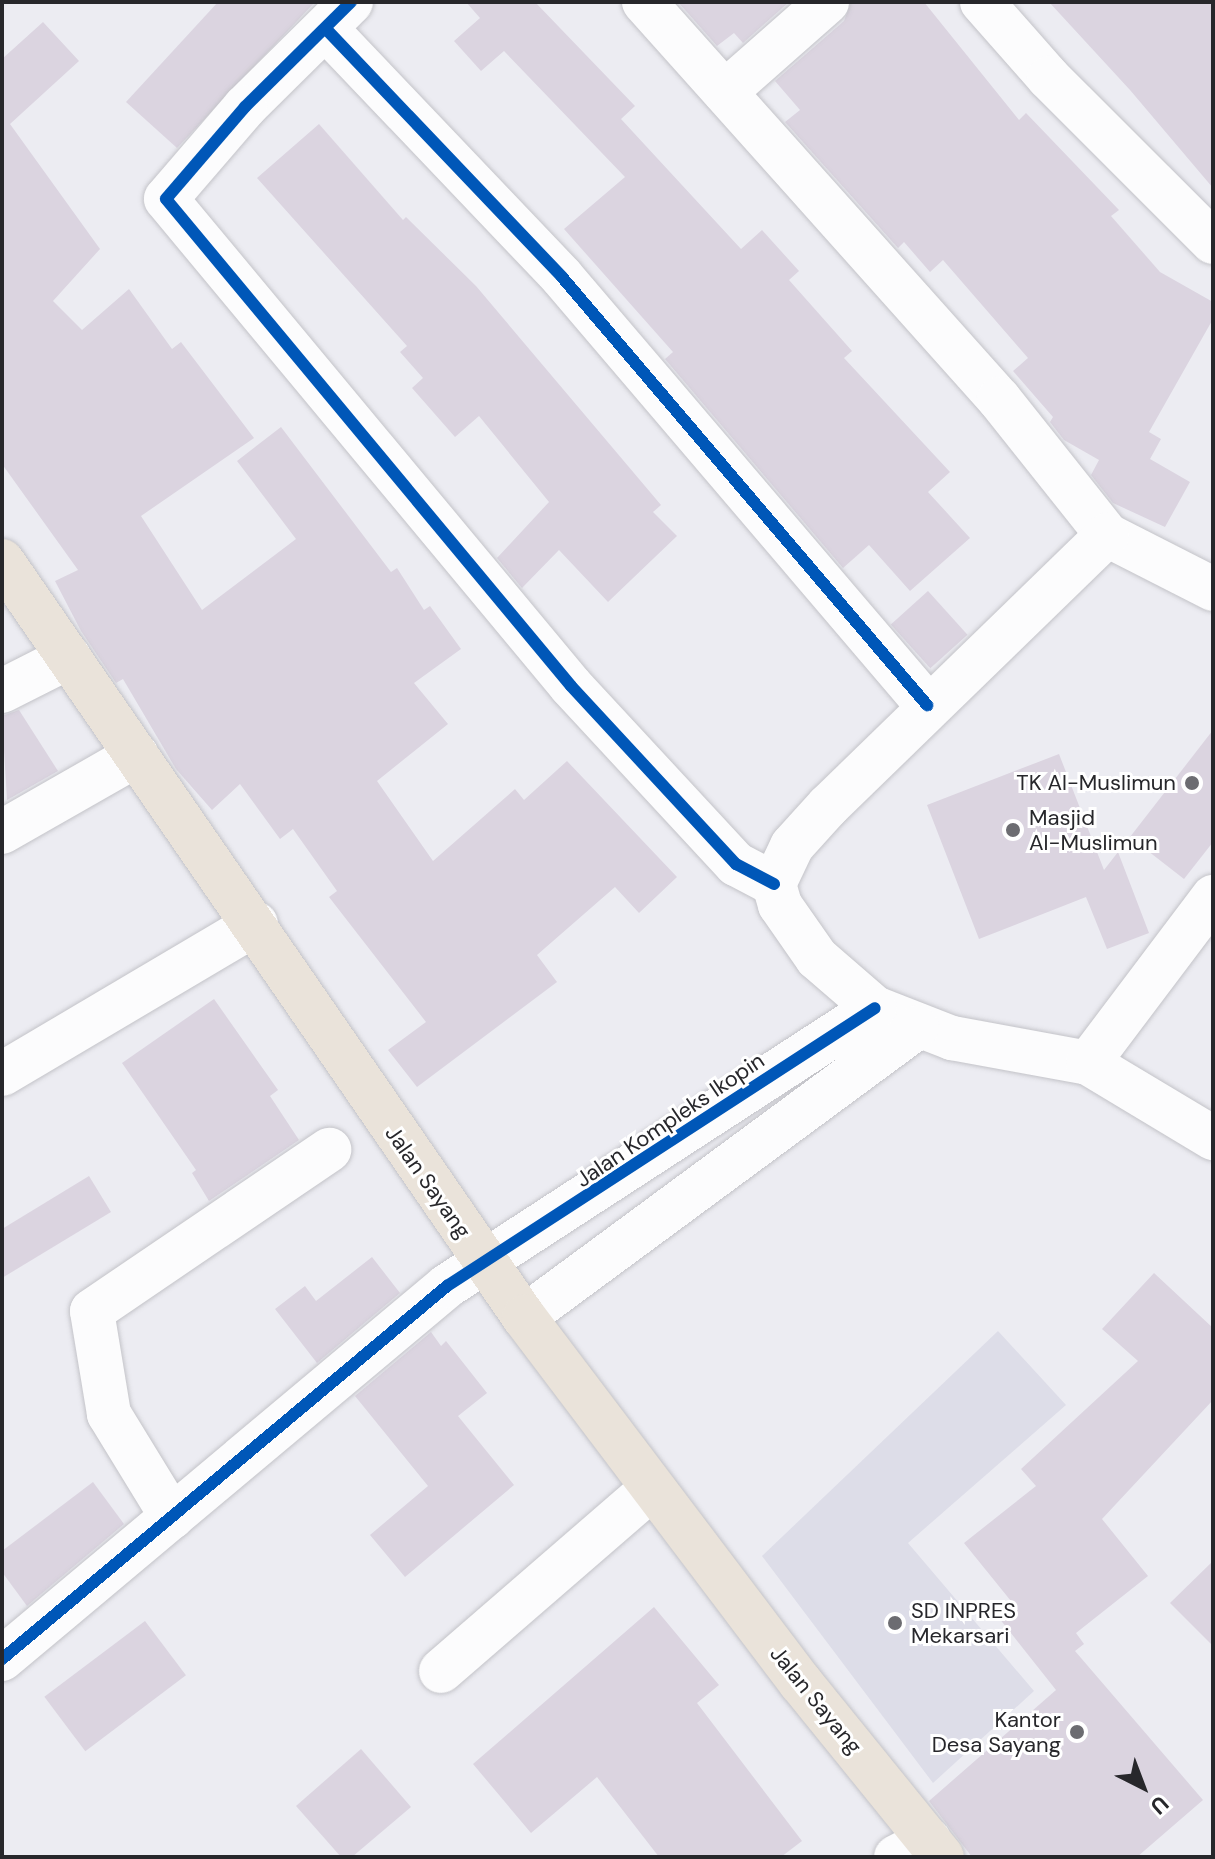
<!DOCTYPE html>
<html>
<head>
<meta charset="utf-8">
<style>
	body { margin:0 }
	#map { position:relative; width:1215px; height:1859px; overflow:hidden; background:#ececf2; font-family:"DM Sans",sans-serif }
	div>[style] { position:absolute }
	.built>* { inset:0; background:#dddde8 }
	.building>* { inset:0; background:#dbd4e0; transform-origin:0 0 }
	.roads { filter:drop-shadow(0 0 2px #c3c3c8) drop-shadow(0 0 2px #c3c3c8) }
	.minor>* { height:44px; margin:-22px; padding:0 22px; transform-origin:22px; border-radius:22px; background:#fcfcfd }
	.major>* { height:44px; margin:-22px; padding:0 22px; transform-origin:22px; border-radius:22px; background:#eae3da }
	.cycleway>* { height:12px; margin:-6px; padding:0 6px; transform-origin:6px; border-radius:6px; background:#0057b8 }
	.dots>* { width:22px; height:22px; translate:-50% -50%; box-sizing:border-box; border:4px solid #fff; border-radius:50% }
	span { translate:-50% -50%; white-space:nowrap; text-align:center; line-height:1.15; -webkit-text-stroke:6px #fff; paint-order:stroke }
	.poi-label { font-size:22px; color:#27272b }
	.right { translate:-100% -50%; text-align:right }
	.left { translate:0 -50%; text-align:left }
	.street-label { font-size:22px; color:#27272b }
	.frame { position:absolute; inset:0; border:4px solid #27272b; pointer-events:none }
	.north { position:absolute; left:1103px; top:1747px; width:80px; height:80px; -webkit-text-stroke:6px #fff; paint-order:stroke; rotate:138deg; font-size:22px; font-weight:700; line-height:32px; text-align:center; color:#27272b }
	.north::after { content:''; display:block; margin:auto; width:28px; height:36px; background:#27272b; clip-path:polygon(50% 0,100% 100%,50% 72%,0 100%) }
</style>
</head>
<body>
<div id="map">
	<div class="built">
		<div style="clip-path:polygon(998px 1331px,1066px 1405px,908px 1543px,1034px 1691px,933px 1783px,762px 1556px)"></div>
	</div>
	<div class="building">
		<div style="clip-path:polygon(218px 2px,315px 2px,177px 148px,126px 102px)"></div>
		<div style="clip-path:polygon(466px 2px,535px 2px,635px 106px,621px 119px,741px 249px,762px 230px,799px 271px,789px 280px,852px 351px,844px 358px,950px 472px,928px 492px,970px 538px,910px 591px,869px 545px,843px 568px,665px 359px,673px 352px,564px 229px,625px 177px,504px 51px,481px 71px,454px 41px,480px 18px)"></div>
		<div style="clip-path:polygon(678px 2px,789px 2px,743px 43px,734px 33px,717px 46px)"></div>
		<div style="clip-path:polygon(851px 2px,924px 2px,1019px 120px,1026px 113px,1119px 210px,1111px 216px,1160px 272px,1213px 302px,1213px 319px,1149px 432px,1161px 439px,1150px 459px,1190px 482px,1165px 527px,1113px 503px,1091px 475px,1099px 460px,1064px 440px,1050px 422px,1053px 417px,1013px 371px,1028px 358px,943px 260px,930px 272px,904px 242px,898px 248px,785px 122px,800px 110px,775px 81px,844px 21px)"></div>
		<div style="clip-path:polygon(1049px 2px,1213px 2px,1213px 188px,1130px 90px)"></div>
		<div style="clip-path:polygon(43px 22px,79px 61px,10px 124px,100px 249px,53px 301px,82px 330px,129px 289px,172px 349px,181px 342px,254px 438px,141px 516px,202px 610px,296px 539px,237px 461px,281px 427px,391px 572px,397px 568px,424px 610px,430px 606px,461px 649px,414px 683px,448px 724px,377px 781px,433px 861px,515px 789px,524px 800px,567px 761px,677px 877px,639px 913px,615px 887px,537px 955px,557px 982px,417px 1087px,388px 1050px,426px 1022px,329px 897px,337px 891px,293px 829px,280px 839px,240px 784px,212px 810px,176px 769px,123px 679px,116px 683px,81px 631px,55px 581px,78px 570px,2px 464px,2px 59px)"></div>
		<div style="clip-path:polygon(319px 124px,403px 220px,406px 217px,476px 286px,661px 505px,653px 512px,677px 536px,608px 602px,559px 550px,522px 588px,497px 558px,549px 502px,479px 416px,455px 437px,412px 388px,423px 378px,400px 352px,407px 346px,257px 178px)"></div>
		<div style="left:928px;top:591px;width:59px;height:50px;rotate:48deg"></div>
		<div style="clip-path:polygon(19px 710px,58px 771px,7px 800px,2px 716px)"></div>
		<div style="clip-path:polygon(1213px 730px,1213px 842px,1184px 879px,1130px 837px)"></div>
		<div style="clip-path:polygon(1059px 754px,1104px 870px,1118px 852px,1149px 933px,1107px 949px,1086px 897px,979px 939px,927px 805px)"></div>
		<div style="clip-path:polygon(214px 999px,278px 1090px,270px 1096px,299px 1140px,209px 1201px,192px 1173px,196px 1170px,122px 1063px)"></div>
		<div style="clip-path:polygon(89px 1176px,111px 1212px,2px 1278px,2px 1229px)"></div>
		<div style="clip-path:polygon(372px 1257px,400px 1293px,317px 1363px,275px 1309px,305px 1286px,316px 1301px)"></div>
		<div style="clip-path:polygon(1154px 1273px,1213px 1328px,1213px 1400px,1102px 1519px,1148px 1576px,1076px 1633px,1084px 1644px,1075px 1651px,1203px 1800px,1137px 1857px,972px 1857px,929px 1801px,1056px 1690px,999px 1618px,1015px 1606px,964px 1543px,1036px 1486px,1021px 1469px,1138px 1361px,1102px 1329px)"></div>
		<div style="clip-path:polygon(431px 1332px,441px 1346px,446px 1341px,487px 1393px,458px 1416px,514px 1485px,405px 1577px,370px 1535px,428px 1486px,355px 1396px)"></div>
		<div style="clip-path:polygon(93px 1482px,124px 1524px,27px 1606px,2px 1572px,2px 1551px)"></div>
		<div style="clip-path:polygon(1213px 1561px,1213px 1646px,1170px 1603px)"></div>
		<div style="clip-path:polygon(654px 1607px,719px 1685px,697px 1703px,802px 1841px,781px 1857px,659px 1857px,597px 1777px,531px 1833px,473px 1764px)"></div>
		<div style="left:145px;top:1621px;width:68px;height:126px;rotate:53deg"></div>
		<div style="clip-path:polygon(361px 1749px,411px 1807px,352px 1857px,341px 1857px,296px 1806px)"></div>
	</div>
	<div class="roads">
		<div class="minor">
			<div style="left:351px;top:2px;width:149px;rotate:135.3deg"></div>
			<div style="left:245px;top:107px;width:121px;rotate:130.7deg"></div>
			<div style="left:166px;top:199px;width:633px;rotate:50.25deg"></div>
			<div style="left:571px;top:686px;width:243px;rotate:47.2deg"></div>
			<div style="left:736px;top:864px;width:43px;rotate:27.8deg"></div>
			<div style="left:644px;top:2px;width:533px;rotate:48.2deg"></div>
			<div style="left:999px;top:399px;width:174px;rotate:51.5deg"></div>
			<div style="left:1107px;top:535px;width:119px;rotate:27deg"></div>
			<div style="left:982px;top:2px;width:101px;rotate:48.6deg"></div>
			<div style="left:1049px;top:78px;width:232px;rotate:45deg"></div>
			<div style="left:326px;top:29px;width:342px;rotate:46.4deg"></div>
			<div style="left:562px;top:277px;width:563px;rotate:49.54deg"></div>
			<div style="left:725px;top:92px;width:136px;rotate:-41.4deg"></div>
			<div style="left:1107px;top:535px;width:388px;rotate:135.8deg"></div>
			<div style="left:829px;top:805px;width:55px;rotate:132.1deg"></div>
			<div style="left:792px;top:846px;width:42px;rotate:115.3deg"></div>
			<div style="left:774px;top:884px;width:22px;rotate:74deg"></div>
			<div style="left:780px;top:905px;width:65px;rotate:55.1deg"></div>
			<div style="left:817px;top:958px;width:77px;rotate:40.8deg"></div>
			<div style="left:875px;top:1008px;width:83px;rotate:21.3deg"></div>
			<div style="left:952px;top:1038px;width:138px;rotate:10.4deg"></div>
			<div style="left:1088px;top:1063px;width:146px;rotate:31deg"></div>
			<div style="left:2px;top:691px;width:75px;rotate:-26.9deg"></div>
			<div style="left:2px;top:832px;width:155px;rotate:-29.7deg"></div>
			<div style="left:1088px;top:1063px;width:208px;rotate:-53deg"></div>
			<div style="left:2px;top:1074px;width:295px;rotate:-30.6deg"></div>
			<div style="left:524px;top:1317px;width:488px;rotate:-36.4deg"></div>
			<div style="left:172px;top:1517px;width:121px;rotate:-121.5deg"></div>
			<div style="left:109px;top:1414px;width:104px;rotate:-99.4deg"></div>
			<div style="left:92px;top:1311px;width:287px;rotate:-34.2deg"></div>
			<div style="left:2px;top:1659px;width:581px;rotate:-39.97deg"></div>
			<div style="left:447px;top:1286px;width:510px;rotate:-33.01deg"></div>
			<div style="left:441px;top:1671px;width:278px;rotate:-40.9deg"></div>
			<div style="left:896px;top:1857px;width:37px;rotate:-27deg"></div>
		</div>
		<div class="major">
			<div style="left:2px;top:561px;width:919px;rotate:55.38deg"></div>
			<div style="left:524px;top:1317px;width:459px;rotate:52.9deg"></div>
			<div style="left:801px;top:1683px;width:224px;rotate:51deg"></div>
		</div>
	</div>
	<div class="cycleway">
		<div style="left:351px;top:2px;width:149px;rotate:135.3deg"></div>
		<div style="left:245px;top:107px;width:121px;rotate:130.7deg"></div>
		<div style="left:166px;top:199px;width:633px;rotate:50.25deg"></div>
		<div style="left:571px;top:686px;width:243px;rotate:47.2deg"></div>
		<div style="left:736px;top:864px;width:43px;rotate:27.8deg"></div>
		<div style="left:326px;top:29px;width:342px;rotate:46.4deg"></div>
		<div style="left:562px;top:277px;width:563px;rotate:49.54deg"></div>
		<div style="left:2px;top:1659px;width:581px;rotate:-39.97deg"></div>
		<div style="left:447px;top:1286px;width:510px;rotate:-33.01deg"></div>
	</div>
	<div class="dots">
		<div style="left:1192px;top:783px;background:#6c6c71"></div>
		<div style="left:1013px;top:830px;background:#6c6c71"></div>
		<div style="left:895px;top:1623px;background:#6c6c71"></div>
		<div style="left:1077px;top:1732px;background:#6c6c71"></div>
	</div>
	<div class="poi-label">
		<span class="right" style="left:1176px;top:783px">TK Al-Muslimun</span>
		<span class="left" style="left:1029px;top:830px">Masjid<br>Al-Muslimun</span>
		<span class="left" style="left:911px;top:1623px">SD INPRES<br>Mekarsari</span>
		<span class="right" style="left:1061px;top:1732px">Kantor<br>Desa Sayang</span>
	</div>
	<div class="street-label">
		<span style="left:670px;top:1120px;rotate:-34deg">Jalan Kompleks Ikopin</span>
		<span style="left:428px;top:1182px;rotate:55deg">Jalan Sayang</span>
		<span style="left:816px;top:1700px;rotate:51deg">Jalan Sayang</span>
	</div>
	<div class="frame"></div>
	<div class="north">U</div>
</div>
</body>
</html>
